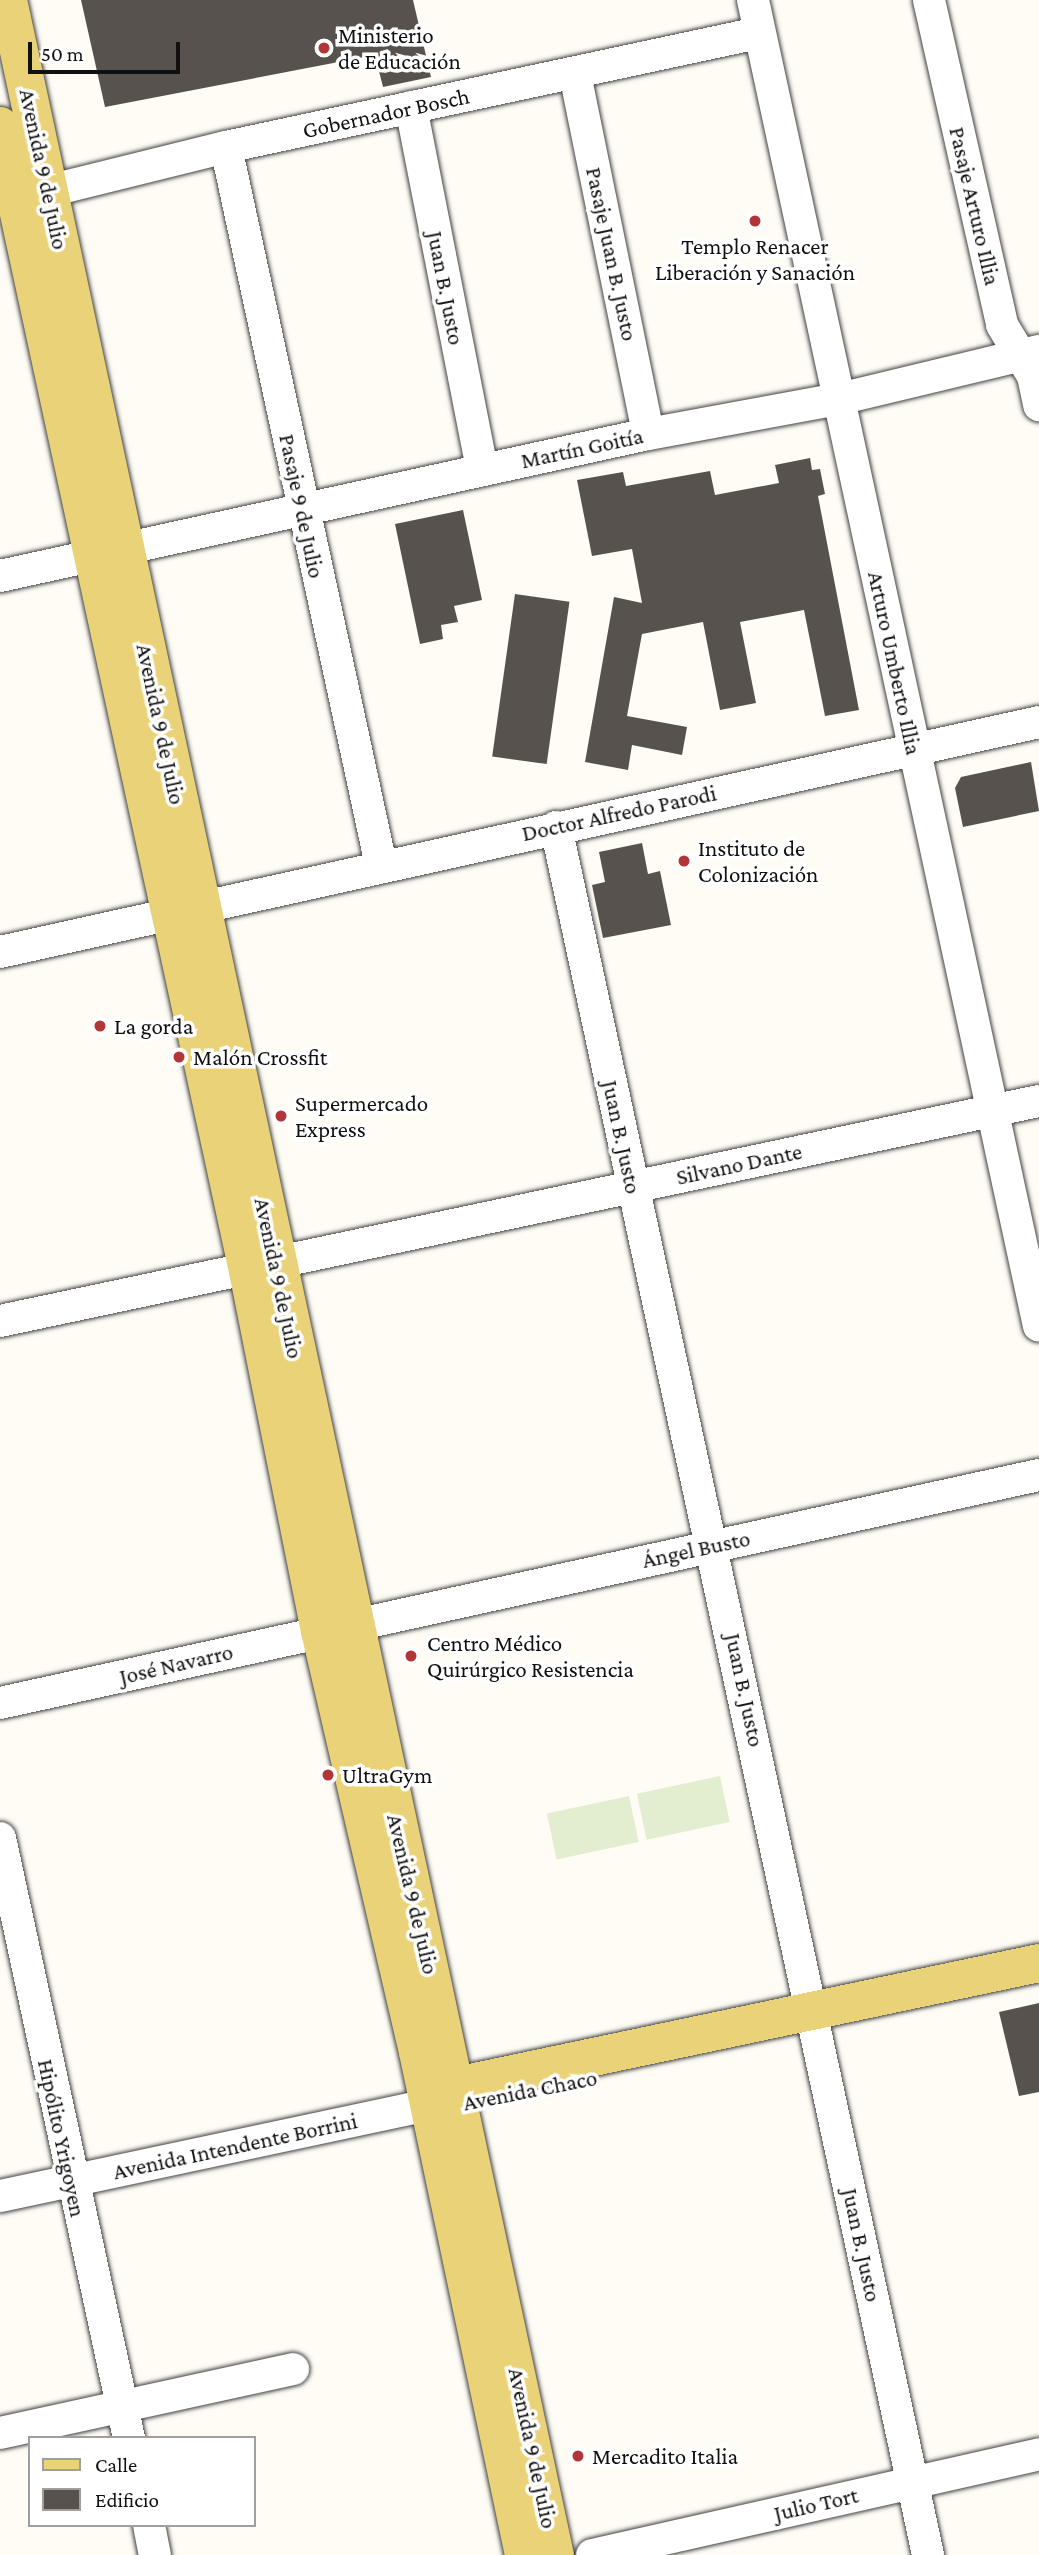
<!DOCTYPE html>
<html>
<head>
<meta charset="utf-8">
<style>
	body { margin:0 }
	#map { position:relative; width:1039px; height:2555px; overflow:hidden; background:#fefcf5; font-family:"Crimson Pro",serif }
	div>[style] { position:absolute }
	.pitch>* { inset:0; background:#e3eed1; transform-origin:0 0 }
	.building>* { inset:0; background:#58524e; transform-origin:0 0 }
	.roads { filter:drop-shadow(0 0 2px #434343) drop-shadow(0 0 2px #434343) }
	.minor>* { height:32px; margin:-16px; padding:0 16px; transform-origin:16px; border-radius:16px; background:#fff }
	.major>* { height:38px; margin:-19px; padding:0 19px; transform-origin:19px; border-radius:19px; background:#ead278 }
	.dots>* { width:19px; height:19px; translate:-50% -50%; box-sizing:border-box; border:4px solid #fff; border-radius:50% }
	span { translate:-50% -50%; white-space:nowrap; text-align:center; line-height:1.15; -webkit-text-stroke:7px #fff; paint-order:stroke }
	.poi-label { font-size:23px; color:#101010 }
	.left { translate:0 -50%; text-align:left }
	.street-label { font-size:23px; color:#101010 }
	.legend { position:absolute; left:28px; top:2436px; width:228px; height:91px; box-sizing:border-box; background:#fff; border:2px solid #9f9f9f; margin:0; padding:9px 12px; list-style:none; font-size:21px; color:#101010 }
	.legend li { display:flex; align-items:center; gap:14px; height:35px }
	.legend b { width:35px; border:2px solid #9f9f9f }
	.scale { position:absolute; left:28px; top:42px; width:152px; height:32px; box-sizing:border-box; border:4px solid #101010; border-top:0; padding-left:9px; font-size:21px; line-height:24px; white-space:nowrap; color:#101010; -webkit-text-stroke:5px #fff; paint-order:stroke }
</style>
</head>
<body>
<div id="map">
	<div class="pitch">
		<div style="left:720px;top:1776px;width:47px;height:85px;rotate:78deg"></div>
		<div style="left:629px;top:1796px;width:47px;height:84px;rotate:78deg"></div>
	</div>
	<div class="building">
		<div style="clip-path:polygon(81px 0,413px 0,431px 77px,383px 87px,375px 55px,105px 107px)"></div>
		<div style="clip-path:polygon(810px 458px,812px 470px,820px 469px,825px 494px,818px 496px,859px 710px,825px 716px,804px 610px,740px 622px,756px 703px,720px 710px,703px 622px,642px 634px,627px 716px,687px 727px,682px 755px,632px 745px,628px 770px,585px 762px,614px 597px,642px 603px,632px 549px,592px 556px,577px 480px,623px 472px,626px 486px,710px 471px,715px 495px,779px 483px,775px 465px)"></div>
		<div style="clip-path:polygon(463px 510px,482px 600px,454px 606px,458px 622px,441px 625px,443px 639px,420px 644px,395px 524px)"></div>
		<div style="left:515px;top:594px;width:55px;height:164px;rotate:8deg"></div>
		<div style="clip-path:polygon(1031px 762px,1039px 811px,963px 827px,955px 788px,961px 777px)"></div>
		<div style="clip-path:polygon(642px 843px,648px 874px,660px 871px,671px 925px,603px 938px,592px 885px,605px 882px,599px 852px)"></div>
		<div style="clip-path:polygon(1039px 2003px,1039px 2092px,1019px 2096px,999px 2012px)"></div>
	</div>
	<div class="roads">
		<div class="minor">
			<div style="left:753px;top:0;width:1356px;rotate:77.83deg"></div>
			<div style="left:929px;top:0;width:333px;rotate:77.3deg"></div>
			<div style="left:1002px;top:325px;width:60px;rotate:58.7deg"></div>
			<div style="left:1033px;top:376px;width:30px;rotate:78deg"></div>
			<div style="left:575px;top:74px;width:367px;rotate:78.5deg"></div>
			<div style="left:411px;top:107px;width:370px;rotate:78.9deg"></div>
			<div style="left:226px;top:147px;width:735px;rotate:77.82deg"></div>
			<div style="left:28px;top:196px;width:204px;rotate:-13.9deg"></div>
			<div style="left:226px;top:147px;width:544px;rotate:-12.09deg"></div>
			<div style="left:0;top:576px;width:663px;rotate:-12.36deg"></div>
			<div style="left:648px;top:434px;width:194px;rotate:-10.4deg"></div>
			<div style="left:839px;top:399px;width:206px;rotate:-13.5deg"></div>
			<div style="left:556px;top:827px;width:1768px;rotate:77.85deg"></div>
			<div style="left:0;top:952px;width:1064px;rotate:-12.48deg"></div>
			<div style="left:0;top:1321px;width:1062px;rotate:-11.96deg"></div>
			<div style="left:0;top:1703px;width:1064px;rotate:-12.38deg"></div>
			<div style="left:0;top:1838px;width:614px;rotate:77.87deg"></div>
			<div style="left:0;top:2196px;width:439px;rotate:-12deg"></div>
			<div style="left:0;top:2433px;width:300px;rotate:-12.3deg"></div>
			<div style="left:149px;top:2525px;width:31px;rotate:79deg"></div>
			<div style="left:592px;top:2555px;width:458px;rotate:-12.7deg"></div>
		</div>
		<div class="major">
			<div style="left:8px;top:0;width:2613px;rotate:77.92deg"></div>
			<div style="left:0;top:126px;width:1172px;rotate:77.78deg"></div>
			<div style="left:248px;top:1271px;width:367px;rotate:78.7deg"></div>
			<div style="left:320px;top:1631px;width:432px;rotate:76.9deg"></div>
			<div style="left:418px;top:2052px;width:514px;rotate:78.1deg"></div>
			<div style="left:436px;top:2099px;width:24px;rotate:-33deg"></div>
			<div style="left:456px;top:2086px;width:596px;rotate:-11.91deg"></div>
		</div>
	</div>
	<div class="dots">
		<div style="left:324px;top:48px;background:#b23637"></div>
		<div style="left:755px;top:221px;background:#b23637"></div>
		<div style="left:684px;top:861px;background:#b23637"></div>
		<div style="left:100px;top:1026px;background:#b23637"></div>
		<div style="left:179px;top:1057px;background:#b23637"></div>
		<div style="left:281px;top:1116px;background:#b23637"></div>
		<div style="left:411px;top:1656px;background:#b23637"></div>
		<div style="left:328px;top:1775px;background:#b23637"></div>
		<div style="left:578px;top:2456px;background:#b23637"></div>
	</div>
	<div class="poi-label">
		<span class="left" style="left:338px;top:48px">Ministerio<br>de Educación</span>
		<span style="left:755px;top:259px">Templo Renacer<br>Liberación y Sanación</span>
		<span class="left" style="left:698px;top:861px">Instituto de<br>Colonización</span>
		<span class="left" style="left:114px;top:1026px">La gorda</span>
		<span class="left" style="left:193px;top:1057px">Malón Crossfit</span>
		<span class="left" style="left:295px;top:1116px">Supermercado<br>Express</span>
		<span class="left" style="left:427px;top:1656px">Centro Médico<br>Quirúrgico Resistencia</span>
		<span class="left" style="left:342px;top:1775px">UltraGym</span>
		<span class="left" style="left:592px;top:2456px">Mercadito Italia</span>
	</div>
	<div class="street-label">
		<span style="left:386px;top:113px;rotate:-12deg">Gobernador Bosch</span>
		<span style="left:44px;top:169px;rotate:78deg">Avenida 9 de Julio</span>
		<span style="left:975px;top:206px;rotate:77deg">Pasaje Arturo Illia</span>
		<span style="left:612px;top:254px;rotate:78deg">Pasaje Juan B. Justo</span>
		<span style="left:446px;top:288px;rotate:79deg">Juan B. Justo</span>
		<span style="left:582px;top:448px;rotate:-12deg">Martín Goitía</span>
		<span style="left:302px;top:506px;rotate:78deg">Pasaje 9 de Julio</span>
		<span style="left:895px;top:663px;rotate:78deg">Arturo Umberto Illia</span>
		<span style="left:161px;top:724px;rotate:78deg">Avenida 9 de Julio</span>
		<span style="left:619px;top:813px;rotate:-12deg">Doctor Alfredo Parodi</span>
		<span style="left:622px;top:1137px;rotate:78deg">Juan B. Justo</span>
		<span style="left:739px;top:1164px;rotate:-12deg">Silvano Dante</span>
		<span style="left:279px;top:1278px;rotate:78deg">Avenida 9 de Julio</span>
		<span style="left:696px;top:1549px;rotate:-12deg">Ángel Busto</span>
		<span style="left:176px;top:1664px;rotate:-13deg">José Navarro</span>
		<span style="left:745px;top:1690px;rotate:78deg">Juan B. Justo</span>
		<span style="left:413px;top:1894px;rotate:77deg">Avenida 9 de Julio</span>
		<span style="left:530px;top:2090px;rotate:-11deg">Avenida Chaco</span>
		<span style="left:62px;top:2138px;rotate:78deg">Hipólito Yrigoyen</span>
		<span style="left:235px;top:2146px;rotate:-12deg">Avenida Intendente Borrini</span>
		<span style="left:862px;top:2245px;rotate:78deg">Juan B. Justo</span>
		<span style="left:533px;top:2448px;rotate:78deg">Avenida 9 de Julio</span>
		<span style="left:816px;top:2504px;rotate:-13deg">Julio Tort</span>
	</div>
	<ul class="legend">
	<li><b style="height:9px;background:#ead278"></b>Calle</li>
	<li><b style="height:19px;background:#58524e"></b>Edificio</li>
	</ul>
	<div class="scale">50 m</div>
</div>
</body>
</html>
